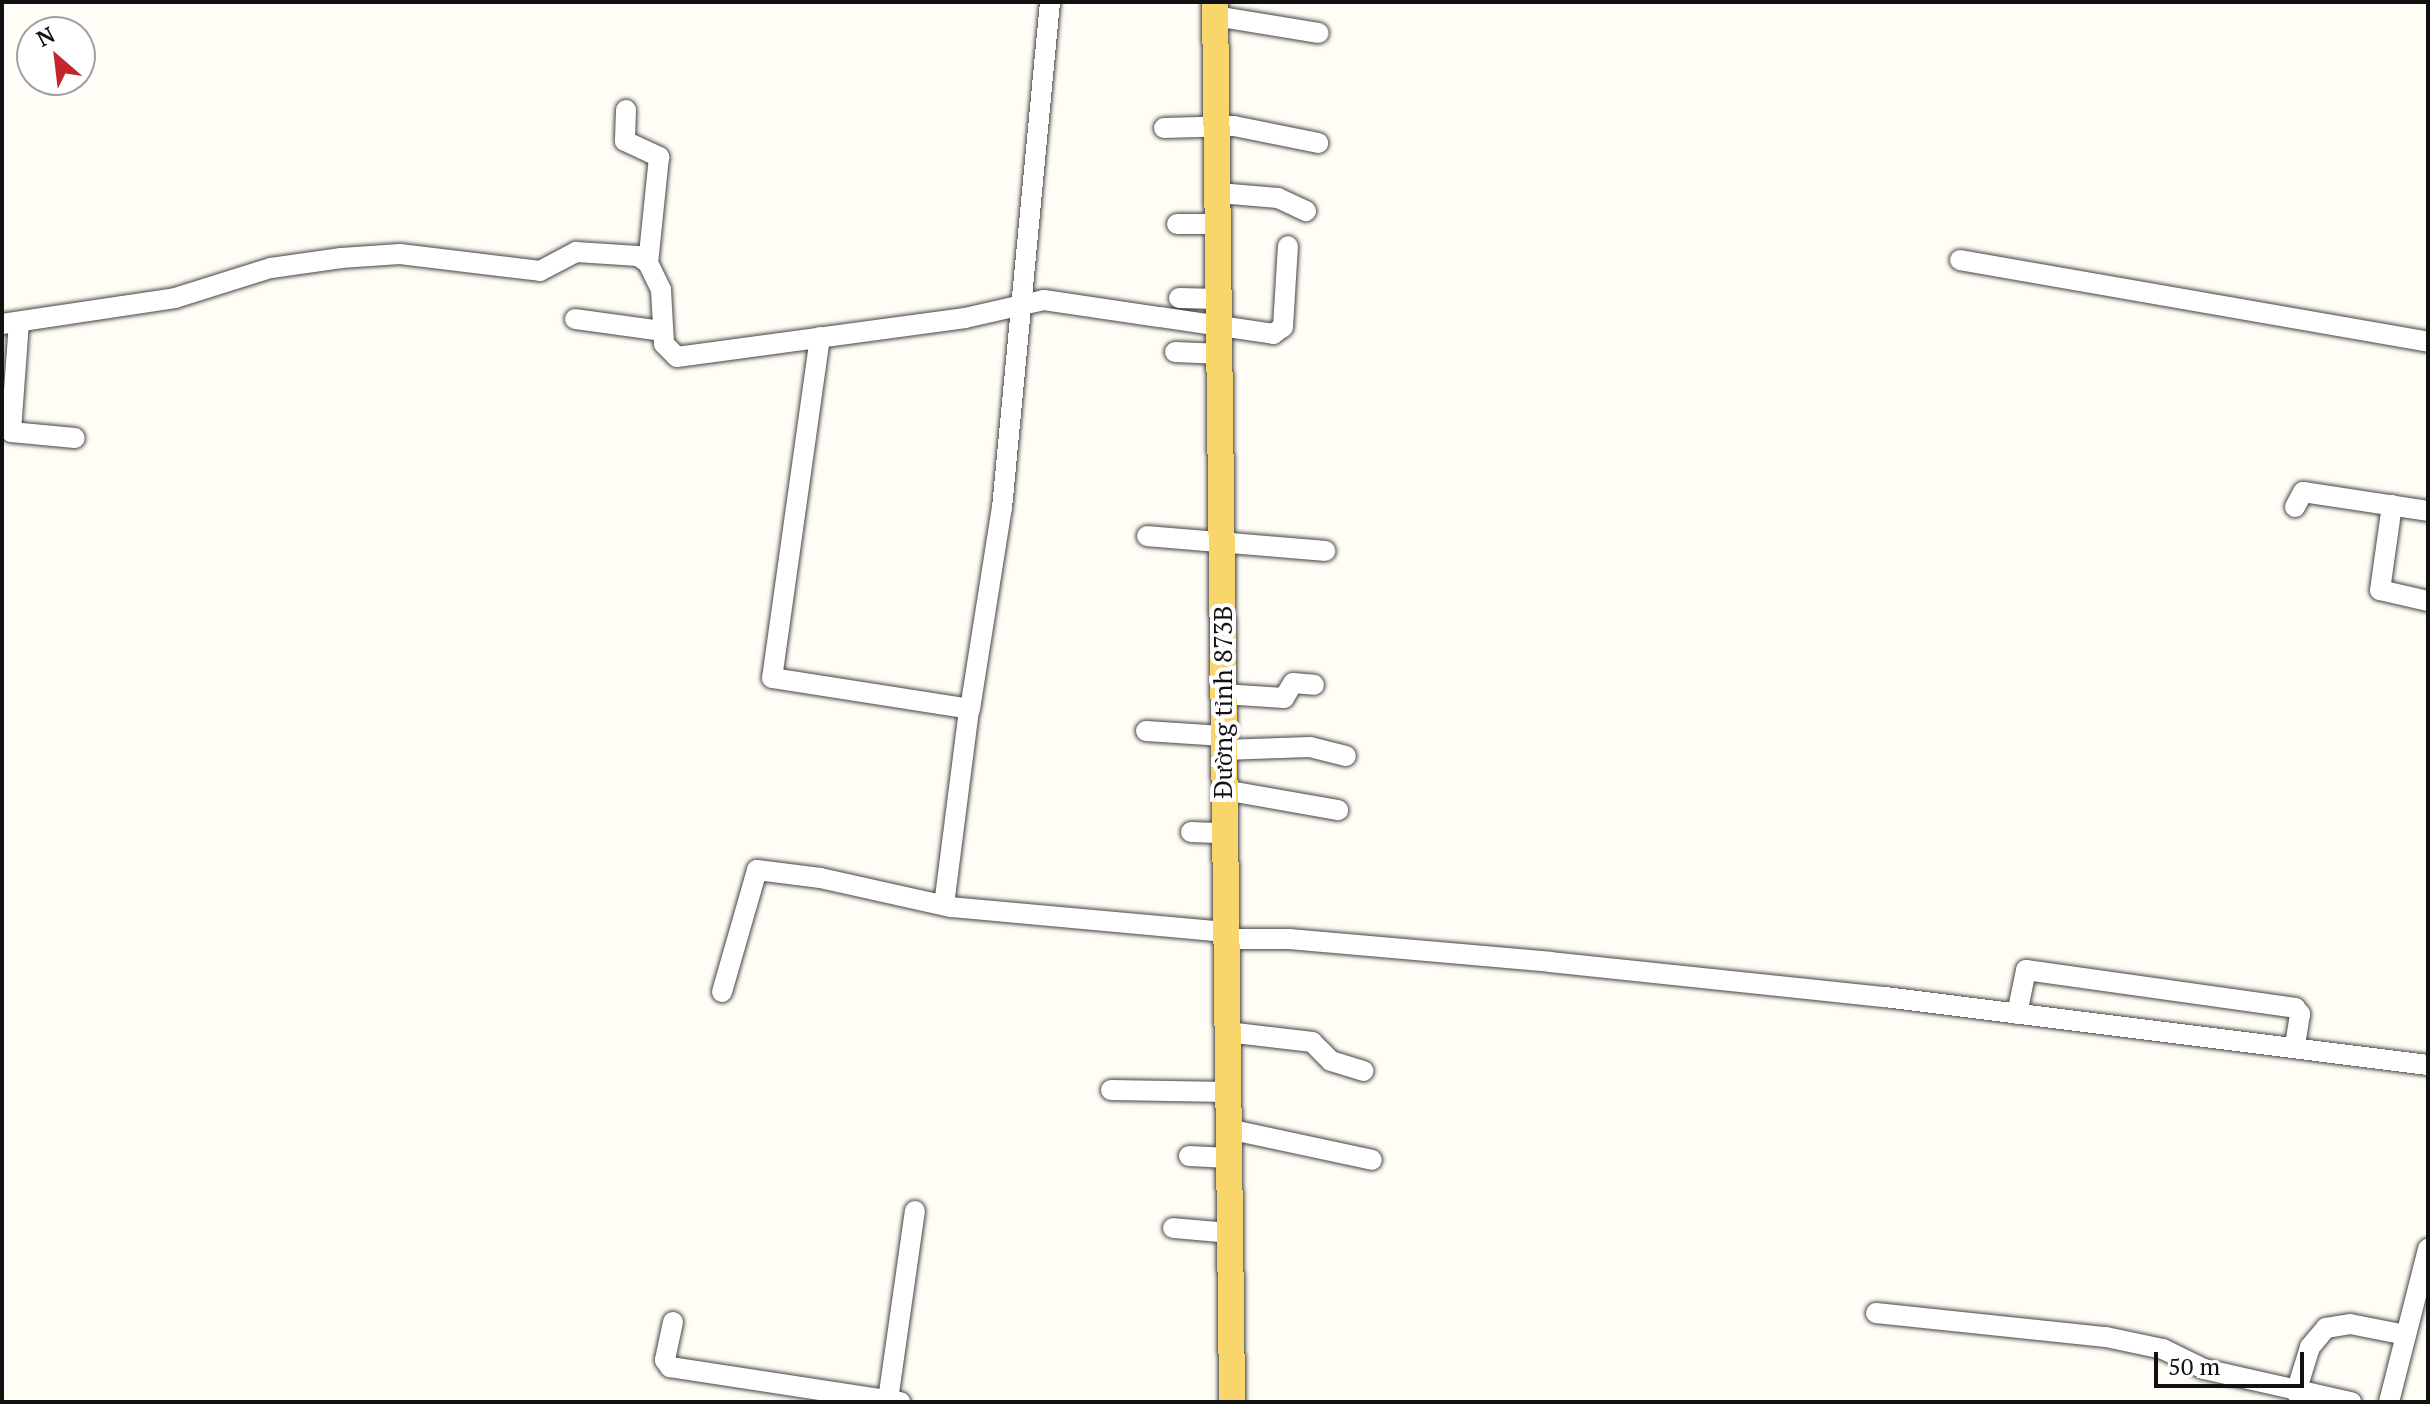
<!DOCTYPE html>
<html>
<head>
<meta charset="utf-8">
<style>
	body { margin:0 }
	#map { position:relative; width:2430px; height:1404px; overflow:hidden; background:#fffdf5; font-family:"PT Serif",serif }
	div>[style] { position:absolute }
	.roads { filter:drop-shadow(0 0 2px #444) drop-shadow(0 0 2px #444) }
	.minor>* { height:20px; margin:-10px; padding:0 10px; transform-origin:10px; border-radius:10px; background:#fff }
	.major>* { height:26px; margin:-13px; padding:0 13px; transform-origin:13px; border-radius:13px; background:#f9d66b }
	span { translate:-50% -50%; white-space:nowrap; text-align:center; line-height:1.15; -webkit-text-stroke:8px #fff; paint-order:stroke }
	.street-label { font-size:26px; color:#111 }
	.frame { position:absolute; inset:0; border:4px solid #111; pointer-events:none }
	.north { position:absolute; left:16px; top:16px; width:80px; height:80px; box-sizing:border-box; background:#fff; border:2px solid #a0a0a0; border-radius:50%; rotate:332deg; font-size:22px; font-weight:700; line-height:32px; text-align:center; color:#111 }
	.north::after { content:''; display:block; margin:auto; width:28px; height:36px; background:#c4262e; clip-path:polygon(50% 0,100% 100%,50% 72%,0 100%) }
	.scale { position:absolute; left:2154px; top:1352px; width:150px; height:36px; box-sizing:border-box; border:4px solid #111; border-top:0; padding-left:10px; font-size:24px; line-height:28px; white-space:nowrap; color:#111; -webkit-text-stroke:6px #fff; paint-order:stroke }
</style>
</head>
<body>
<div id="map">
	<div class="roads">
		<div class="minor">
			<div style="left:1215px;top:16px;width:105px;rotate:9.3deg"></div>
			<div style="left:626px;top:110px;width:31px;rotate:92deg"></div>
			<div style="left:625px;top:141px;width:38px;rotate:25deg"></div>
			<div style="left:659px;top:157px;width:107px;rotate:95.9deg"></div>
			<div style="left:1164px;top:128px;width:70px;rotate:-1.6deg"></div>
			<div style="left:1234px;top:126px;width:86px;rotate:11.4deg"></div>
			<div style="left:1219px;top:193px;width:59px;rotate:4.8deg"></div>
			<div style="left:1278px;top:198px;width:31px;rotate:25deg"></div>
			<div style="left:1177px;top:224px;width:43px"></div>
			<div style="left:1960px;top:260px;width:475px;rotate:9.9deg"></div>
			<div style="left:1179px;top:298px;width:42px;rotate:1.4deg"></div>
			<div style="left:575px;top:319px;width:88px;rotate:7.9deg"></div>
			<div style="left:19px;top:322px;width:110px;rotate:94.2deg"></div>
			<div style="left:11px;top:432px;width:64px;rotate:5.4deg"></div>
			<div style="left:2px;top:324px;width:175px;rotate:-8.5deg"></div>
			<div style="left:175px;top:298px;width:101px;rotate:-17.4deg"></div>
			<div style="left:271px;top:268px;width:71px;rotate:-8.1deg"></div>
			<div style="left:341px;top:258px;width:59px;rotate:-3.9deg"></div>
			<div style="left:400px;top:254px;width:141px;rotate:6.9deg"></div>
			<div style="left:540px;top:271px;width:41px;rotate:-27.8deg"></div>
			<div style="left:576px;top:252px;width:62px;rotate:3.7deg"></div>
			<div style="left:638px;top:256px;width:12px;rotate:35deg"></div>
			<div style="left:648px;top:263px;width:30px;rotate:64deg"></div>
			<div style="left:661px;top:290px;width:54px;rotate:86.8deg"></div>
			<div style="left:664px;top:344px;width:18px;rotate:45deg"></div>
			<div style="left:677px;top:357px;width:291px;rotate:-7.7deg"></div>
			<div style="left:965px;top:318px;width:81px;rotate:-12.8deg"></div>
			<div style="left:1044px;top:300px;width:232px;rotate:8.4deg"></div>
			<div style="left:1273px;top:334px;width:12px;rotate:-35deg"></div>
			<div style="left:1283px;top:327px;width:81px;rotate:-86.5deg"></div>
			<div style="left:820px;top:337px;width:344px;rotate:98deg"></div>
			<div style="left:772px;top:678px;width:200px;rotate:8.9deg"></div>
			<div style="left:970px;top:709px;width:204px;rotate:-81deg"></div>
			<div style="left:1002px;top:508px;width:508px;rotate:-84.58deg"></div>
			<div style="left:1175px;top:352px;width:47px;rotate:2.4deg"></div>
			<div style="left:2392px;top:505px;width:86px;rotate:98deg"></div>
			<div style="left:2380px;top:590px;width:49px;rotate:12.9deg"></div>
			<div style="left:2295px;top:507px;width:17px;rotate:-62deg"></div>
			<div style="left:2303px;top:492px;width:126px;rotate:8.6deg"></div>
			<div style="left:1147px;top:536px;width:179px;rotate:4.8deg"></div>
			<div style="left:1223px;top:694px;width:61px;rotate:3.8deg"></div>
			<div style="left:1284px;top:698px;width:17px;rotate:-59deg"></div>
			<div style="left:1293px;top:683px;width:21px;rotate:5deg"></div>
			<div style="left:1146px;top:731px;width:77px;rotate:3.7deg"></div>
			<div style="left:1223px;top:750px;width:87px;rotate:-2deg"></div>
			<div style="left:1310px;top:747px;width:37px;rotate:14deg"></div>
			<div style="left:1224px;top:790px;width:116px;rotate:10deg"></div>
			<div style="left:1191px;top:832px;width:33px;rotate:2deg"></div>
			<div style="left:944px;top:905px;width:198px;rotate:-82.7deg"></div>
			<div style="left:1225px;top:939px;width:64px"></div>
			<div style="left:1289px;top:939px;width:262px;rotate:5deg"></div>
			<div style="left:1550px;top:962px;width:337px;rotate:6deg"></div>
			<div style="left:1885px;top:997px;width:547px;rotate:7.14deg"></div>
			<div style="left:722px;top:992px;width:127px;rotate:-74deg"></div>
			<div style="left:757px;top:870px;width:64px;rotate:7.2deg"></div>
			<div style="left:820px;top:878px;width:134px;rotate:12.5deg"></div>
			<div style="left:951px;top:907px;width:274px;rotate:5.2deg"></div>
			<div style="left:2017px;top:1014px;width:45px;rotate:-78.4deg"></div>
			<div style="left:2026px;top:970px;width:272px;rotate:8deg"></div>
			<div style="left:2295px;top:1008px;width:8px;rotate:50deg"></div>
			<div style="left:2300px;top:1014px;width:33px;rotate:99deg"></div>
			<div style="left:1227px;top:1032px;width:86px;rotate:6.7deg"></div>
			<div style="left:1312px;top:1042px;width:27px;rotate:45deg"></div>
			<div style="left:1331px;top:1061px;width:34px;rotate:17deg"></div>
			<div style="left:1111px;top:1090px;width:117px;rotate:1deg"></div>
			<div style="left:1228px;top:1129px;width:147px;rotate:12.1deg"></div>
			<div style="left:1189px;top:1156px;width:40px;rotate:2.9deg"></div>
			<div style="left:1173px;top:1228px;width:57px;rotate:5deg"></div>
			<div style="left:1876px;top:1313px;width:231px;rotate:6deg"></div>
			<div style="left:2106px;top:1337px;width:58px;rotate:11.9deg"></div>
			<div style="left:2163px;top:1349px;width:46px;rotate:26deg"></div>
			<div style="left:2204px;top:1369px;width:151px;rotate:12.7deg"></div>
			<div style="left:673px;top:1322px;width:39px;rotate:102deg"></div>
			<div style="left:665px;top:1360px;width:9px;rotate:54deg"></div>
			<div style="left:670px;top:1367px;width:233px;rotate:8.7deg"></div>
			<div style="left:2296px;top:1392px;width:47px;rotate:-72.7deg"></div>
			<div style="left:2310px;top:1347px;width:25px;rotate:-50deg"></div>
			<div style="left:2326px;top:1328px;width:24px;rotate:-9deg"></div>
			<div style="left:2350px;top:1324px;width:57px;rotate:11.1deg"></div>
			<div style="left:888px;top:1400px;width:191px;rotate:-81.9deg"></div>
			<div style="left:2389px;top:1402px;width:158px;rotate:-75.7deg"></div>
		</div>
		<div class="major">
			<div style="left:1215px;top:2px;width:1400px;rotate:89.3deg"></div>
		</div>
	</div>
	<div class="street-label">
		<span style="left:1223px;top:702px;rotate:-90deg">Đường tỉnh 873B</span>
	</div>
	<div class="frame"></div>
	<div class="north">N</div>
	<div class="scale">50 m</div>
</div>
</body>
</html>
